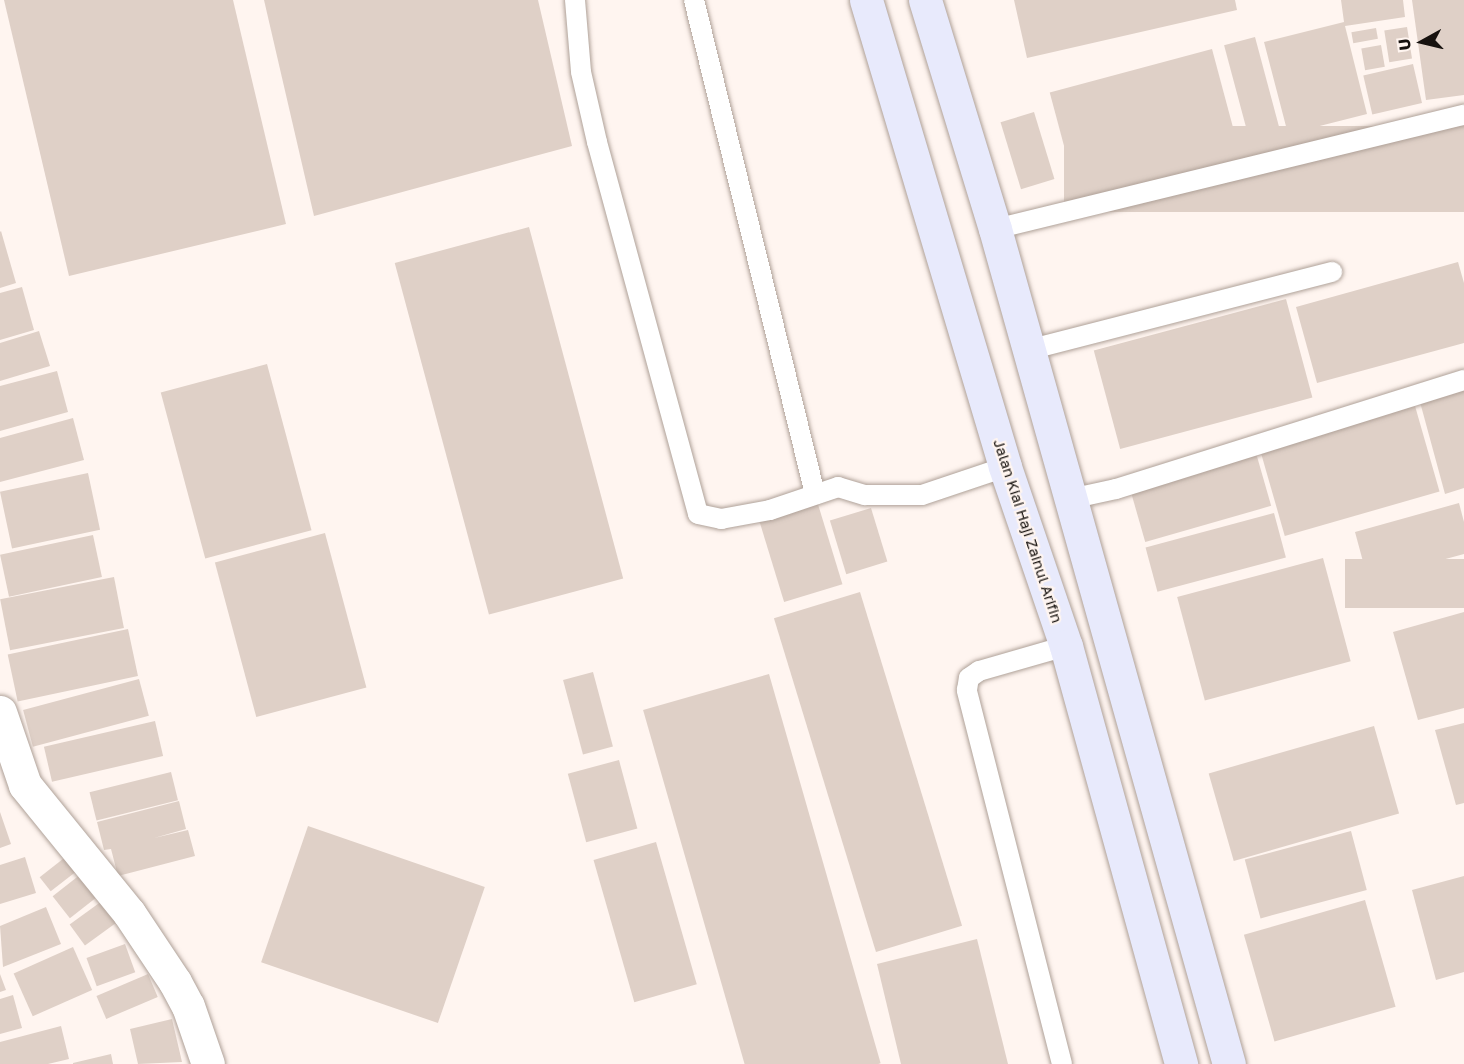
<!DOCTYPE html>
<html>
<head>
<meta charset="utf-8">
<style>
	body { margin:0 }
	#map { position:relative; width:1464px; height:1064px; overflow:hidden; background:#fff5f0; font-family:"Golos Text",sans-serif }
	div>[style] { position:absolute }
	.building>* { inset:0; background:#dfd0c7; transform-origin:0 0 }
	.roads { filter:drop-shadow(0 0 2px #afa198) drop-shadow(0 0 2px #afa198) }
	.lane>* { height:20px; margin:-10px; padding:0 10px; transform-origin:10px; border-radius:10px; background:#fff }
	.street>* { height:33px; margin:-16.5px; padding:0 16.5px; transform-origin:16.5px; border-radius:16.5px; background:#fff }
	.secondary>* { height:33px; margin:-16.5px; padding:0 16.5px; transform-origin:16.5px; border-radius:16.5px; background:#e8eafc }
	span { translate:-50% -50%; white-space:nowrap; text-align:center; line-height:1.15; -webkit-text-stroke:4.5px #fff5f0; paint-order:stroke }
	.street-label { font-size:15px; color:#17120f }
	.north { position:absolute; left:1392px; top:12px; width:60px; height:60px; -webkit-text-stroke:4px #fff5f0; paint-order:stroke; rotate:262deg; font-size:16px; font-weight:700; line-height:24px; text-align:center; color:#17120f }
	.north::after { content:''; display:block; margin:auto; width:21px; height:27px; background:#17120f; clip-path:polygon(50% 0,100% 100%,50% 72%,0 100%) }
</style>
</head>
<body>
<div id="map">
	<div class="building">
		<div style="clip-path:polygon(4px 0,233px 0,286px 224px,69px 276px)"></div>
		<div style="clip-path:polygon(264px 0,538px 0,572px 146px,314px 216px)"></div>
		<div style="clip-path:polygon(1014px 0,1235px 0,1237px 10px,1027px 58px)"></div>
		<div style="clip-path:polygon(1341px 0,1403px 0,1405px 17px,1345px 26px,1367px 114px,1288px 134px,1264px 42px,1344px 22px)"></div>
		<div style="clip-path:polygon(1412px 0,1464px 0,1464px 95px,1426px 100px)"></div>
		<div style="left:1407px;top:27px;width:32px;height:23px;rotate:81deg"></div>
		<div style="left:1376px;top:28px;width:11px;height:25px;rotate:80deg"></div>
		<div style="left:1255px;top:37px;width:106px;height:32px;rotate:75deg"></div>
		<div style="left:1381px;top:45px;width:22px;height:20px;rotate:80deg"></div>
		<div style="left:1212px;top:49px;width:95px;height:168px;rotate:75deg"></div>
		<div style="left:1413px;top:64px;width:40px;height:51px;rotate:77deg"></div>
		<div style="left:1034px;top:112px;width:70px;height:35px;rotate:73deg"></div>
		<div style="left:1464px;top:126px;width:86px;height:400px;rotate:90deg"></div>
		<div style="left:529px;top:227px;width:364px;height:139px;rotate:75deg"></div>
		<div style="clip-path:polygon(1px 231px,16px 283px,0 288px,0 232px)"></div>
		<div style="clip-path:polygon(1458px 262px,1464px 283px,1464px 343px,1317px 383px,1296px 307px)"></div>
		<div style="clip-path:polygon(22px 287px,34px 330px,0 340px,0 293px)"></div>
		<div style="left:1286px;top:299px;width:102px;height:199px;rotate:75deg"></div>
		<div style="clip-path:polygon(39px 331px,50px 366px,0 381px,0 343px)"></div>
		<div style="left:267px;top:364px;width:172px;height:110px;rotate:75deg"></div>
		<div style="clip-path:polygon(57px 371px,68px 412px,0 431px,0 386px)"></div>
		<div style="clip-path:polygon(1464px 390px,1464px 488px,1445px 494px,1420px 402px)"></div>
		<div style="left:1415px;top:406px;width:89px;height:161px;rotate:74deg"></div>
		<div style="clip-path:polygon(73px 418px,84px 460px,0 482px,0 438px)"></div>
		<div style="left:1256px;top:453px;width:55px;height:131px;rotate:74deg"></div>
		<div style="left:88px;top:473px;width:58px;height:90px;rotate:78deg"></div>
		<div style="left:817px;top:501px;width:87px;height:61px;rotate:73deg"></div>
		<div style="clip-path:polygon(1459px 503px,1464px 522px,1464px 554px,1368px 580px,1355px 532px)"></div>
		<div style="left:871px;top:508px;width:56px;height:43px;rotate:73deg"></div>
		<div style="left:1274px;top:513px;width:46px;height:133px;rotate:75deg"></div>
		<div style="left:325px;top:533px;width:160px;height:114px;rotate:75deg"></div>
		<div style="left:93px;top:535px;width:43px;height:95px;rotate:78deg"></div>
		<div style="left:1323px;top:558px;width:107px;height:151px;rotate:75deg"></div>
		<div style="left:1464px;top:559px;width:49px;height:119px;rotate:90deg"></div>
		<div style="left:114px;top:577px;width:52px;height:116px;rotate:79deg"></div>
		<div style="left:860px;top:592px;width:349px;height:90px;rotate:73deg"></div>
		<div style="clip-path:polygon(1464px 612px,1464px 708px,1418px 720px,1393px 632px)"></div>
		<div style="left:128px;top:629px;width:48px;height:123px;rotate:78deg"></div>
		<div style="left:593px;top:672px;width:77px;height:31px;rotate:75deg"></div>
		<div style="left:769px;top:674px;width:405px;height:131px;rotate:74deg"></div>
		<div style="left:139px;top:679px;width:38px;height:120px;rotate:75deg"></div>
		<div style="left:155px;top:721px;width:36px;height:114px;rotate:77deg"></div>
		<div style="clip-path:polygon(1464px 723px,1464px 803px,1456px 805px,1435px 730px)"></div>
		<div style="left:1374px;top:726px;width:91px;height:172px;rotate:74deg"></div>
		<div style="left:619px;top:760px;width:71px;height:53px;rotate:75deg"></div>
		<div style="left:171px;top:772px;width:29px;height:84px;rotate:76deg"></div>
		<div style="clip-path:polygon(179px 801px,186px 829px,154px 838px,188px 830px,195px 856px,118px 876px,111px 849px,104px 850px,97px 822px)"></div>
		<div style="clip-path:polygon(0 812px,11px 844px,0 848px)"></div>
		<div style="left:308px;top:826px;width:187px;height:144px;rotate:19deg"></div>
		<div style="left:1351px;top:831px;width:61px;height:110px;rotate:75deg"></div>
		<div style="left:656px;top:842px;width:148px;height:65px;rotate:74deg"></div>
		<div style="left:68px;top:855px;width:18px;height:36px;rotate:52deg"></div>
		<div style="clip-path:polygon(25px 857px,36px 893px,0 904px,0 865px)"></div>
		<div style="left:81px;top:874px;width:28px;height:36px;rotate:52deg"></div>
		<div style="clip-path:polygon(1464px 876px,1464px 972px,1436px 980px,1412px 890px)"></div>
		<div style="left:1365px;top:900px;width:111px;height:126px;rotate:74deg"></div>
		<div style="left:102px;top:901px;width:26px;height:40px;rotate:54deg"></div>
		<div style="clip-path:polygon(46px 907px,61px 944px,3px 967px,0 926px)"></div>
		<div style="clip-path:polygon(977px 939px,1008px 1064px,901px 1064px,877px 964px)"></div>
		<div style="left:125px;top:944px;width:30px;height:41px;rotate:70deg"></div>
		<div style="left:73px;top:947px;width:47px;height:65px;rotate:66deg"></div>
		<div style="clip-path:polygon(0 974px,6px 990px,0 992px)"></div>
		<div style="left:148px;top:974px;width:25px;height:56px;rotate:67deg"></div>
		<div style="clip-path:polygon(13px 995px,22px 1028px,0 1034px,0 999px)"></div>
		<div style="clip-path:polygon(172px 1019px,182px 1062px,138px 1064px,130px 1029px)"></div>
		<div style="clip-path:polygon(61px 1026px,69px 1059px,48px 1064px,0 1064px,0 1042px)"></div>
		<div style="clip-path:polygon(111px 1054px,113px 1064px,73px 1064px,73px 1063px)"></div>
	</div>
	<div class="roads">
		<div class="lane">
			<div style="left:575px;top:0;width:72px;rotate:85.2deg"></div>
			<div style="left:581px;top:72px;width:72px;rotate:77.1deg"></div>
			<div style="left:597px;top:142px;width:385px;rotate:74.8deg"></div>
			<div style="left:698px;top:514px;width:24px;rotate:12deg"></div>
			<div style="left:721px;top:519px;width:50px;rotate:-10.4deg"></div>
			<div style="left:770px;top:510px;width:72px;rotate:-18.7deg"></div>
			<div style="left:838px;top:487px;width:28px;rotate:17deg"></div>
			<div style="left:865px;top:495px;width:57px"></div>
			<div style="left:922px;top:495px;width:88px;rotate:-18.6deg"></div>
			<div style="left:694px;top:0;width:509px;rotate:76.24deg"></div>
			<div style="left:995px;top:229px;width:483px;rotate:-13.7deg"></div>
			<div style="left:1028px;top:350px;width:314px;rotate:-14.4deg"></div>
			<div style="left:1070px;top:499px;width:47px;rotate:-12.3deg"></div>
			<div style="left:1116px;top:489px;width:365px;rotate:-17.4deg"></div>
			<div style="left:1062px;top:1064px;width:386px;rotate:-104.3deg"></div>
			<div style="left:967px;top:690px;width:12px;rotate:-81deg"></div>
			<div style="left:969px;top:678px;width:12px;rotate:-35deg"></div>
			<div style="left:979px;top:671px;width:91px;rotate:-16deg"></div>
		</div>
		<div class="street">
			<div style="left:0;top:712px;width:77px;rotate:71.1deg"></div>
			<div style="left:25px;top:785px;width:165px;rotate:50.9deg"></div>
			<div style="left:129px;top:913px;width:83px;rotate:56.3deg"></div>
			<div style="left:175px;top:982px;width:27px;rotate:62deg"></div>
			<div style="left:188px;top:1006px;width:61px;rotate:71deg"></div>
		</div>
		<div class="secondary">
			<div style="left:866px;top:0;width:487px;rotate:73.4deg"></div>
			<div style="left:1005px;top:467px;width:189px;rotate:71.2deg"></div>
			<div style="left:1066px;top:646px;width:434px;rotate:74.6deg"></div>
			<div style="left:925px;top:0;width:239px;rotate:73deg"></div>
			<div style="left:995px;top:229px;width:867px;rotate:74.35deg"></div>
		</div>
	</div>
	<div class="street-label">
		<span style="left:1028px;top:531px;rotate:72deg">Jalan Kiai Haji Zainul Arifin</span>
	</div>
	<div class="north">U</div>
</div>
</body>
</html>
